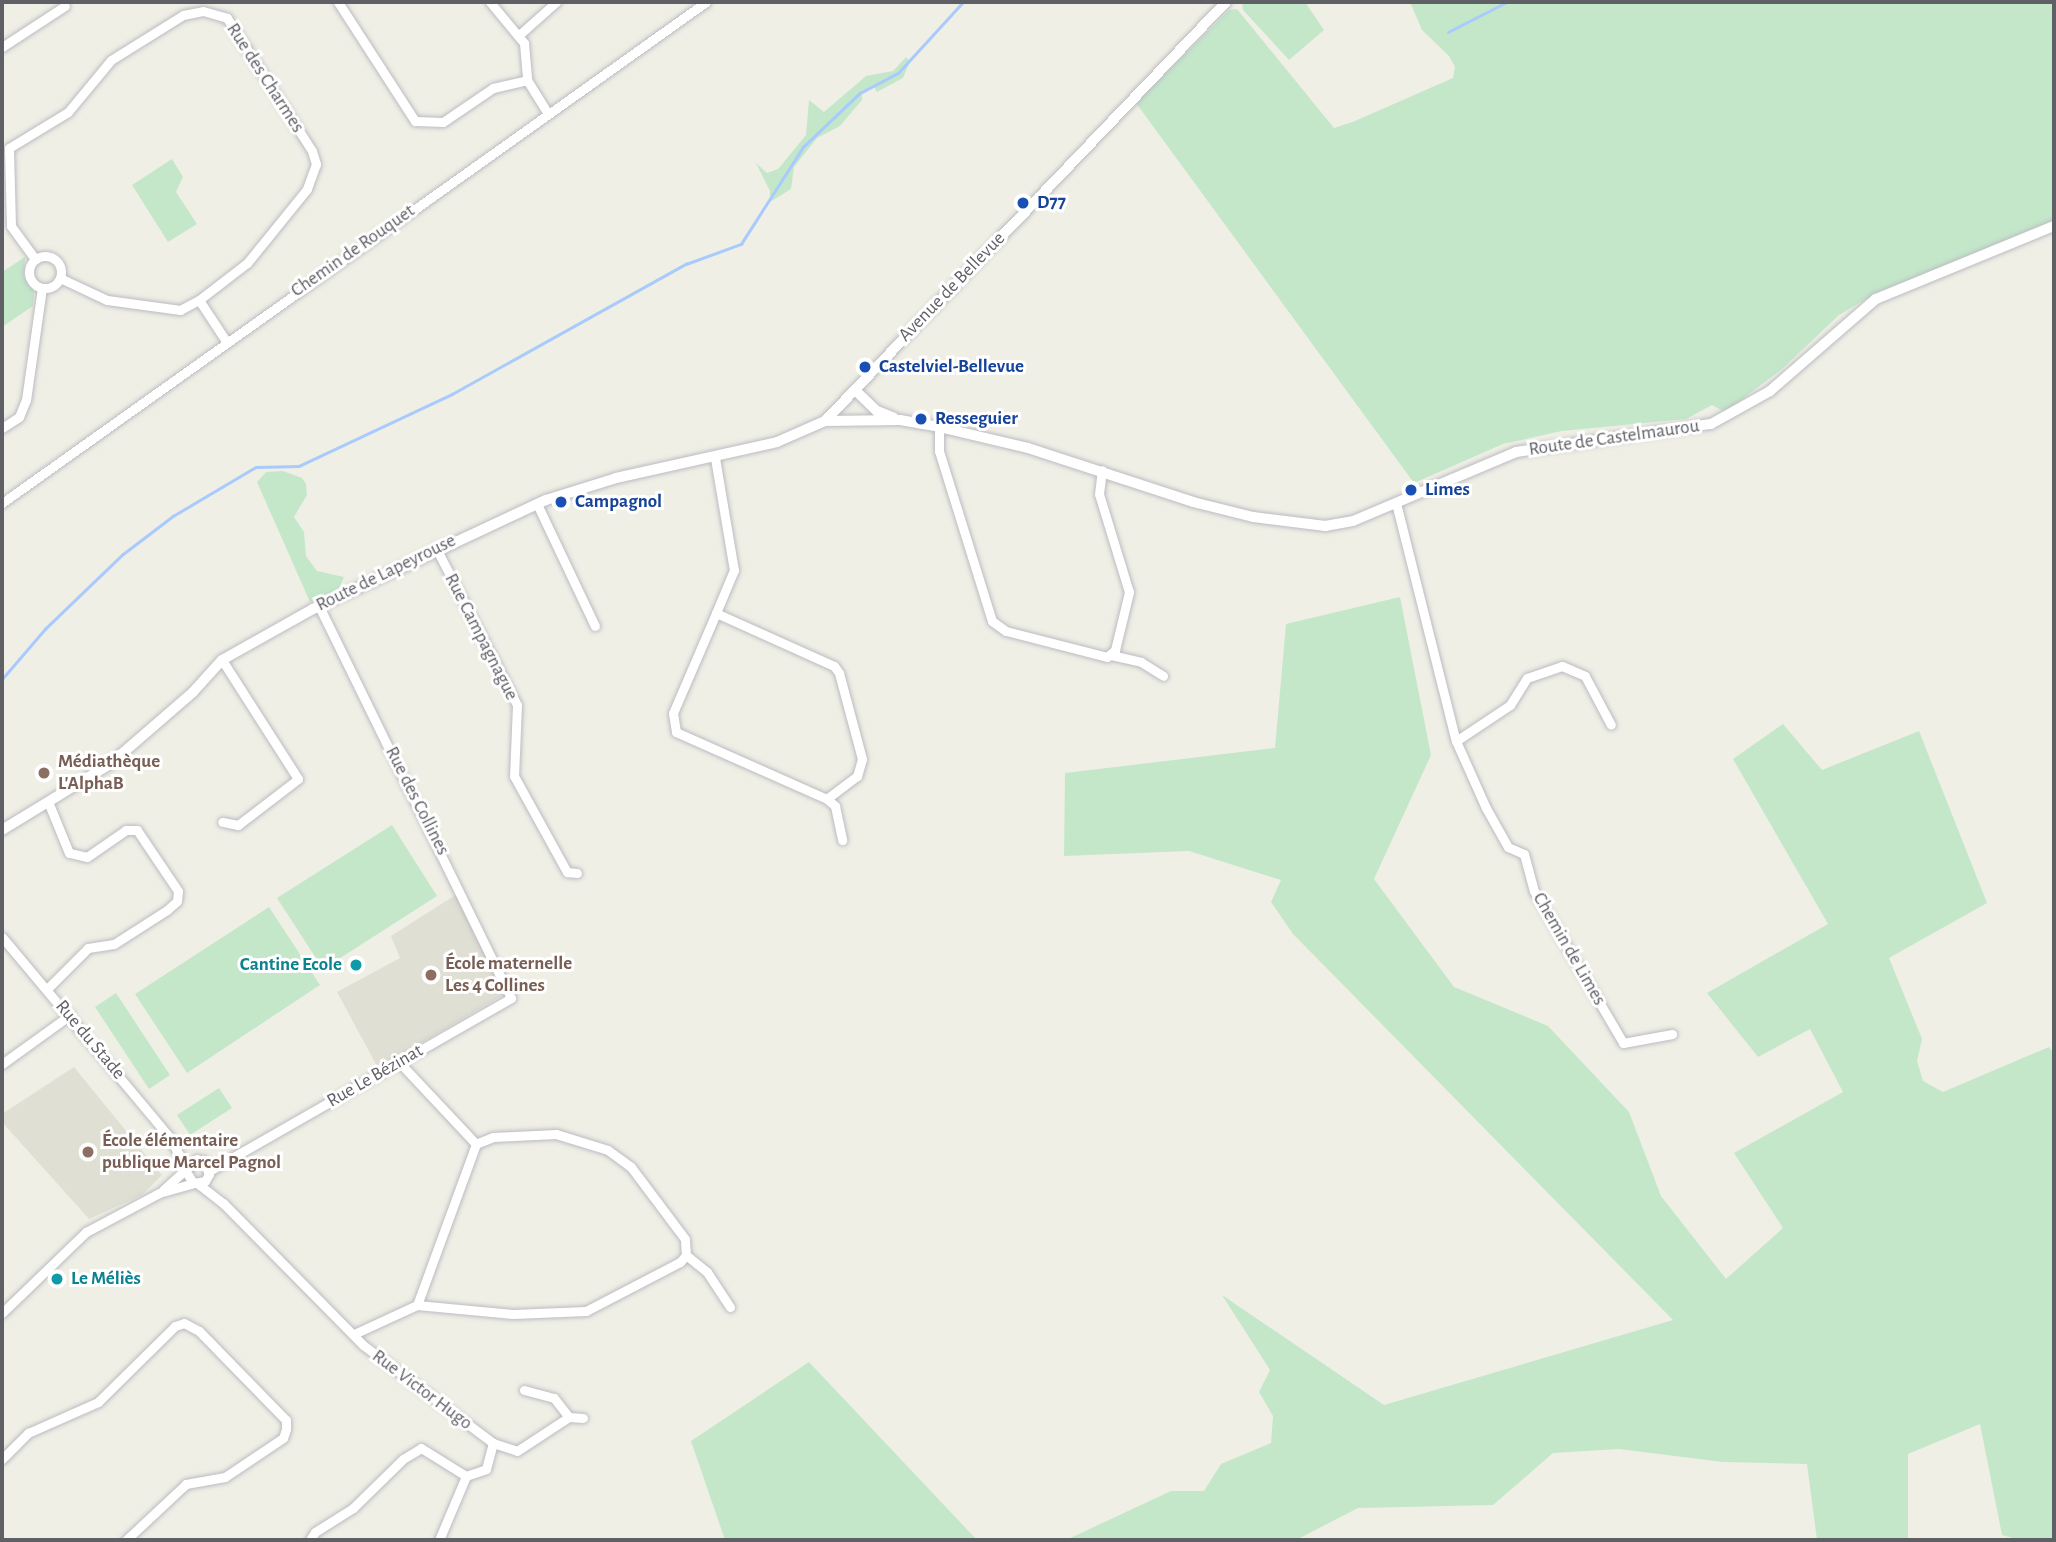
<!DOCTYPE html>
<html>
<head>
<meta charset="utf-8">
<style>
  body { margin:0 }
  #map { position:relative; width:2056px; height:1542px; overflow:hidden; background:#f0efe6; font-family:"Alegreya Sans",sans-serif }
  div>[style] { position:absolute }
  [style*='--x'] { left:calc(var(--x)*1px); top:calc(var(--y)*1px); width:calc(var(--w)*1px); rotate:calc(var(--a)*1deg) }
  .education>* { inset:0; background:#e0dfd4 }
  .green>* { inset:0; background:#c4e7ca }
  .stream>* { height:2.5px; margin:-1.25px; padding:0 1.25px; transform-origin:1.25px; border-radius:1.25px; background:#a9cafd }
  .roads { filter:drop-shadow(0 0 2px #bbbcc2) drop-shadow(0 0 2px #bbbcc2) }
  .minor>* { height:9px; margin:-4.5px; padding:0 4.5px; transform-origin:4.5px; border-radius:4.5px; background:#fff }
  .minor>.ring { margin:-4.5px; padding:0; box-sizing:content-box; background:none; border:9px solid #fff; border-radius:50% }
  .tertiary>* { height:10px; margin:-5px; padding:0 5px; transform-origin:5px; border-radius:5px; background:#fff }
  .dots>* { width:19px; height:19px; translate:-50% -50%; box-sizing:border-box; border:4px solid #fff; border-radius:50% }
  span { translate:-50% -50%; white-space:nowrap; text-align:center; line-height:1.15; -webkit-text-stroke:6px #fff; paint-order:stroke }
  .street-label { font-size:19px; color:#5e6066 }
  .transit-label { font-size:19px; color:#164399; font-weight:700 }
  .left { translate:0 -50%; text-align:left }
  .education-label { font-size:19px; color:#785e54; font-weight:700 }
  .culture-label { font-size:19px; color:#0d838f; font-weight:700 }
  .right { translate:-100% -50%; text-align:right }
  .frame { position:absolute; inset:0; border:4px solid #5e6066; pointer-events:none }
</style>
</head>
<body>
<div id="map">
  <div class="education">
    <i style="clip-path:polygon(457px 894px,503px 995px,378px 1068px,337px 992px,400px 958px,391px 936px)"></i>
    <i style="clip-path:polygon(74px 1067px,162px 1175px,142px 1195px,89px 1219px,2px 1122px,2px 1114px)"></i>
  </div>
  <div class="green">
    <i style="clip-path:polygon(1305px 2px,1324px 30px,1289px 60px,1243px 10px,1242px 3px)"></i>
    <i style="clip-path:polygon(1410px 2px,2054px 2px,2054px 222px,1876px 293px,1839px 315px,1782px 369px,1725px 412px,1712px 405px,1686px 419px,1562px 431px,1503px 444px,1414px 483px,1136px 103px,1229px 10px,1237px 9px,1334px 128px,1355px 121px,1453px 78px,1455px 67px,1449px 56px,1422px 30px)"></i>
    <i style="clip-path:polygon(906px 57px,910px 61px,903px 78px,877px 92px,874px 87px,862px 93px,862px 100px,840px 126px,817px 138px,794px 167px,791px 189px,770px 202px,770px 191px,756px 163px,767px 173px,778px 169px,806px 135px,809px 100px,824px 112px,866px 76px,893px 71px)"></i>
    <i style="clip-path:polygon(172px 159px,183px 177px,176px 192px,197px 224px,168px 242px,132px 185px)"></i>
    <i style="clip-path:polygon(25px 257px,24px 276px,34px 292px,33px 306px,2px 327px,2px 272px)"></i>
    <i style="clip-path:polygon(283px 471px,302px 478px,306px 484px,307px 495px,294px 517px,304px 532px,306px 556px,317px 571px,344px 577px,338px 591px,310px 602px,257px 482px,266px 472px)"></i>
    <i style="clip-path:polygon(1400px 597px,1431px 755px,1374px 879px,1454px 987px,1548px 1026px,1629px 1112px,1661px 1196px,1726px 1279px,1783px 1228px,1734px 1153px,1843px 1092px,1810px 1029px,1758px 1057px,1707px 993px,1828px 924px,1733px 759px,1783px 724px,1822px 770px,1919px 731px,1987px 903px,1889px 958px,1922px 1039px,1917px 1061px,1923px 1081px,1943px 1092px,2049px 1047px,2054px 1054px,2054px 1540px,2020px 1540px,2002px 1535px,1980px 1424px,1908px 1454px,1908px 1540px,1817px 1540px,1807px 1464px,1723px 1462px,1619px 1449px,1553px 1453px,1493px 1505px,1358px 1508px,1296px 1540px,1066px 1540px,1171px 1491px,1204px 1491px,1221px 1464px,1271px 1443px,1273px 1416px,1259px 1392px,1270px 1370px,1222px 1295px,1384px 1405px,1673px 1320px,1293px 934px,1271px 902px,1281px 880px,1189px 851px,1064px 856px,1065px 773px,1275px 748px,1286px 624px)"></i>
    <i style="clip-path:polygon(392px 825px,437px 896px,323px 969px,277px 898px)"></i>
    <i style="clip-path:polygon(269px 907px,320px 985px,187px 1073px,135px 994px)"></i>
    <i style="clip-path:polygon(116px 993px,170px 1075px,149px 1089px,95px 1007px)"></i>
    <i style="clip-path:polygon(219px 1088px,232px 1108px,190px 1135px,177px 1115px)"></i>
    <i style="clip-path:polygon(809px 1362px,977px 1540px,725px 1540px,691px 1441px)"></i>
  </div>
  <div class="stream">
    <i style="--x:1448;--y:32;--w:66;--a:-27"></i>
    <i style="--x:2;--y:679;--w:66;--a:-49.3"></i>
    <i style="--x:45;--y:629;--w:108;--a:-43.9"></i>
    <i style="--x:123;--y:554;--w:63;--a:-37.2"></i>
    <i style="--x:173;--y:516;--w:96;--a:-30.6"></i>
    <i style="--x:256;--y:467;--w:43;--a:-1.3"></i>
    <i style="--x:299;--y:466;--w:169;--a:-25.2"></i>
    <i style="--x:452;--y:394;--w:268;--a:-29.1"></i>
    <i style="--x:686;--y:264;--w:59;--a:-20"></i>
    <i style="--x:741;--y:244;--w:115;--a:-57.4"></i>
    <i style="--x:803;--y:147;--w:79;--a:-43.5"></i>
    <i style="--x:860;--y:93;--w:43;--a:-27.8"></i>
    <i style="--x:898;--y:73;--w:96;--a:-47.5"></i>
  </div>
  <div class="roads">
    <div class="minor">
      <i style="--x:338;--y:2;--w:142;--a:57.1"></i>
      <i style="--x:415;--y:121;--w:28;--a:2"></i>
      <i style="--x:443;--y:122;--w:60;--a:-34.2"></i>
      <i style="--x:493;--y:88;--w:35;--a:-13"></i>
      <i style="--x:490;--y:2;--w:53;--a:50.3"></i>
      <i style="--x:524;--y:43;--w:37;--a:85"></i>
      <i style="--x:527;--y:80;--w:39;--a:58"></i>
      <i style="--x:519;--y:35;--w:50;--a:-41.7"></i>
      <i style="--x:2;--y:47;--w:75;--a:-33.1"></i>
      <i class="ring" style="left:29px;top:256px;width:23px;height:23px"></i>
      <i style="--x:35;--y:259;--w:41;--a:-126"></i>
      <i style="--x:11;--y:226;--w:78;--a:-91.5"></i>
      <i style="--x:9;--y:148;--w:69;--a:-31.4"></i>
      <i style="--x:68;--y:112;--w:67;--a:-50.4"></i>
      <i style="--x:111;--y:60;--w:85;--a:-32"></i>
      <i style="--x:183;--y:15;--w:20;--a:-11"></i>
      <i style="--x:203;--y:11;--w:25;--a:16"></i>
      <i style="--x:227;--y:18;--w:158;--a:57.4"></i>
      <i style="--x:312;--y:151;--w:14;--a:73"></i>
      <i style="--x:316;--y:164;--w:27;--a:110"></i>
      <i style="--x:307;--y:189;--w:95;--a:129"></i>
      <i style="--x:247;--y:263;--w:61;--a:142.4"></i>
      <i style="--x:199;--y:300;--w:49;--a:56.6"></i>
      <i style="--x:60;--y:278;--w:52;--a:25.1"></i>
      <i style="--x:107;--y:300;--w:74;--a:7.8"></i>
      <i style="--x:180;--y:310;--w:21;--a:-28"></i>
      <i style="--x:939;--y:427;--w:24;--a:90"></i>
      <i style="--x:939;--y:451;--w:178;--a:72.7"></i>
      <i style="--x:992;--y:621;--w:17;--a:36"></i>
      <i style="--x:1006;--y:631;--w:104;--a:14.4"></i>
      <i style="--x:1107;--y:657;--w:11;--a:-41"></i>
      <i style="--x:1115;--y:650;--w:60;--a:-76.4"></i>
      <i style="--x:1129;--y:592;--w:102;--a:-107"></i>
      <i style="--x:1099;--y:494;--w:24;--a:-83"></i>
      <i style="--x:2;--y:428;--w:20;--a:-33"></i>
      <i style="--x:19;--y:417;--w:18;--a:-68"></i>
      <i style="--x:26;--y:400;--w:113;--a:-81.9"></i>
      <i style="--x:715;--y:458;--w:114;--a:80.4"></i>
      <i style="--x:734;--y:570;--w:47;--a:112.7"></i>
      <i style="--x:716;--y:613;--w:129;--a:24.2"></i>
      <i style="--x:834;--y:666;--w:9;--a:54"></i>
      <i style="--x:839;--y:673;--w:89;--a:75"></i>
      <i style="--x:862;--y:759;--w:18;--a:106"></i>
      <i style="--x:857;--y:776;--w:38;--a:143"></i>
      <i style="--x:827;--y:799;--w:165;--a:-156.1"></i>
      <i style="--x:676;--y:732;--w:19;--a:-99"></i>
      <i style="--x:673;--y:713;--w:109;--a:-66.7"></i>
      <i style="--x:2;--y:503;--w:864;--a:-35.44"></i>
      <i style="--x:1396;--y:503;--w:245;--a:75.9"></i>
      <i style="--x:1456;--y:741;--w:73;--a:65.9"></i>
      <i style="--x:1486;--y:808;--w:45;--a:60.6"></i>
      <i style="--x:1508;--y:847;--w:17;--a:24"></i>
      <i style="--x:1524;--y:854;--w:38;--a:75"></i>
      <i style="--x:1534;--y:891;--w:176;--a:59.6"></i>
      <i style="--x:1623;--y:1043;--w:50;--a:-10.4"></i>
      <i style="--x:537;--y:504;--w:135;--a:64.6"></i>
      <i style="--x:436;--y:548;--w:177;--a:62.7"></i>
      <i style="--x:517;--y:705;--w:71;--a:92.4"></i>
      <i style="--x:514;--y:776;--w:110;--a:61.1"></i>
      <i style="--x:567;--y:872;--w:10;--a:6"></i>
      <i style="--x:1111;--y:655;--w:31;--a:13"></i>
      <i style="--x:1141;--y:662;--w:26;--a:32"></i>
      <i style="--x:222;--y:660;--w:141;--a:57.4"></i>
      <i style="--x:298;--y:779;--w:76;--a:142.5"></i>
      <i style="--x:238;--y:825;--w:16;--a:-169"></i>
      <i style="--x:1456;--y:741;--w:65;--a:-33.7"></i>
      <i style="--x:1510;--y:705;--w:32;--a:-58"></i>
      <i style="--x:1527;--y:678;--w:37;--a:-19"></i>
      <i style="--x:1562;--y:666;--w:25;--a:23"></i>
      <i style="--x:1585;--y:676;--w:55;--a:62"></i>
      <i style="--x:827;--y:799;--w:11;--a:41"></i>
      <i style="--x:835;--y:806;--w:35;--a:78"></i>
      <i style="--x:2;--y:937;--w:261;--a:50.1"></i>
      <i style="--x:169;--y:1137;--w:34;--a:60"></i>
      <i style="--x:47;--y:989;--w:58;--a:-45"></i>
      <i style="--x:88;--y:948;--w:26;--a:-9"></i>
      <i style="--x:114;--y:944;--w:63;--a:-32.7"></i>
      <i style="--x:167;--y:910;--w:13;--a:-42"></i>
      <i style="--x:177;--y:901;--w:10;--a:-84"></i>
      <i style="--x:178;--y:891;--w:73;--a:-123.9"></i>
      <i style="--x:137;--y:830;--w:11;--a:180"></i>
      <i style="--x:126;--y:830;--w:47;--a:145.3"></i>
      <i style="--x:87;--y:857;--w:18;--a:-167"></i>
      <i style="--x:69;--y:853;--w:53;--a:-112.2"></i>
      <i style="--x:399;--y:1062;--w:112;--a:46.8"></i>
      <i style="--x:2;--y:1064;--w:84;--a:-35.8"></i>
      <i style="--x:197;--y:1159;--w:16;--a:137"></i>
      <i style="--x:185;--y:1170;--w:15;--a:58"></i>
      <i style="--x:193;--y:1183;--w:12;--a:-9"></i>
      <i style="--x:205;--y:1181;--w:8;--a:-60"></i>
      <i style="--x:209;--y:1174;--w:15;--a:-113"></i>
      <i style="--x:209;--y:1171;--w:348;--a:-29.8"></i>
      <i style="--x:511;--y:998;--w:436;--a:-116.1"></i>
      <i style="--x:197;--y:1183;--w:33;--a:38"></i>
      <i style="--x:223;--y:1203;--w:199;--a:45.4"></i>
      <i style="--x:363;--y:1345;--w:163;--a:37"></i>
      <i style="--x:493;--y:1443;--w:25;--a:18"></i>
      <i style="--x:517;--y:1451;--w:62;--a:-33.2"></i>
      <i style="--x:569;--y:1417;--w:14;--a:4"></i>
      <i style="--x:163;--y:1190;--w:30;--a:-42"></i>
      <i style="--x:686;--y:1255;--w:27;--a:39"></i>
      <i style="--x:707;--y:1272;--w:42;--a:56.7"></i>
      <i style="--x:2;--y:1313;--w:117;--a:-44"></i>
      <i style="--x:86;--y:1232;--w:83;--a:-28.1"></i>
      <i style="--x:159;--y:1193;--w:36;--a:-16"></i>
      <i style="--x:354;--y:1334;--w:69;--a:-24.7"></i>
      <i style="--x:417;--y:1305;--w:96;--a:5.4"></i>
      <i style="--x:513;--y:1314;--w:73;--a:-2.4"></i>
      <i style="--x:586;--y:1311;--w:106;--a:-27.5"></i>
      <i style="--x:680;--y:1262;--w:9;--a:-49"></i>
      <i style="--x:686;--y:1255;--w:16;--a:-94"></i>
      <i style="--x:685;--y:1239;--w:90;--a:-126.9"></i>
      <i style="--x:631;--y:1167;--w:29;--a:-144"></i>
      <i style="--x:608;--y:1150;--w:54;--a:-162.9"></i>
      <i style="--x:556;--y:1134;--w:63;--a:177.3"></i>
      <i style="--x:493;--y:1137;--w:18;--a:158"></i>
      <i style="--x:476;--y:1144;--w:171;--a:110.1"></i>
      <i style="--x:524;--y:1390;--w:31;--a:15"></i>
      <i style="--x:554;--y:1398;--w:24;--a:52"></i>
      <i style="--x:2;--y:1459;--w:37;--a:-45"></i>
      <i style="--x:28;--y:1433;--w:77;--a:-23.9"></i>
      <i style="--x:98;--y:1402;--w:108;--a:-44.6"></i>
      <i style="--x:175;--y:1326;--w:9;--a:-18"></i>
      <i style="--x:184;--y:1323;--w:17;--a:28"></i>
      <i style="--x:199;--y:1331;--w:124;--a:45.7"></i>
      <i style="--x:286;--y:1420;--w:9;--a:90"></i>
      <i style="--x:286;--y:1429;--w:9;--a:108"></i>
      <i style="--x:283;--y:1438;--w:70;--a:146.1"></i>
      <i style="--x:225;--y:1477;--w:40;--a:170"></i>
      <i style="--x:186;--y:1484;--w:82;--a:137"></i>
      <i style="--x:310;--y:1540;--w:9;--a:-58"></i>
      <i style="--x:315;--y:1532;--w:45;--a:-32.3"></i>
      <i style="--x:353;--y:1508;--w:70;--a:-44.4"></i>
      <i style="--x:403;--y:1459;--w:21;--a:-31"></i>
      <i style="--x:421;--y:1448;--w:53;--a:31.9"></i>
      <i style="--x:466;--y:1476;--w:21;--a:-19"></i>
      <i style="--x:486;--y:1469;--w:27;--a:-75"></i>
      <i style="--x:439;--y:1540;--w:69;--a:-67.1"></i>
    </div>
    <div class="tertiary">
      <i style="--x:855;--y:390;--w:30;--a:44"></i>
      <i style="--x:877;--y:411;--w:18;--a:22"></i>
      <i style="--x:825;--y:421;--w:75;--a:-0.8"></i>
      <i style="--x:900;--y:420;--w:40;--a:10"></i>
      <i style="--x:939;--y:427;--w:91;--a:13.3"></i>
      <i style="--x:1028;--y:448;--w:174;--a:18.1"></i>
      <i style="--x:1193;--y:502;--w:62;--a:14"></i>
      <i style="--x:1253;--y:517;--w:73;--a:7.1"></i>
      <i style="--x:1325;--y:526;--w:28;--a:-10"></i>
      <i style="--x:1353;--y:521;--w:177;--a:-22.9"></i>
      <i style="--x:1516;--y:452;--w:197;--a:-8.2"></i>
      <i style="--x:1711;--y:424;--w:68;--a:-29.2"></i>
      <i style="--x:1770;--y:391;--w:140;--a:-41"></i>
      <i style="--x:1876;--y:299;--w:192;--a:-22.3"></i>
      <i style="--x:2;--y:830;--w:127;--a:-31.4"></i>
      <i style="--x:110;--y:764;--w:110;--a:-40.9"></i>
      <i style="--x:193;--y:692;--w:43;--a:-47.8"></i>
      <i style="--x:222;--y:660;--w:104;--a:-29.3"></i>
      <i style="--x:313;--y:609;--w:257;--a:-25.1"></i>
      <i style="--x:546;--y:500;--w:73;--a:-17.4"></i>
      <i style="--x:616;--y:478;--w:165;--a:-12.6"></i>
      <i style="--x:777;--y:442;--w:52;--a:-23.6"></i>
      <i style="--x:825;--y:421;--w:580;--a:-46.26"></i>
    </div>
  </div>
  <div class="dots">
    <i style="left:1023px;top:203px;background:#1a4fb4"></i>
    <i style="left:865px;top:367px;background:#1a4fb4"></i>
    <i style="left:921px;top:419px;background:#1a4fb4"></i>
    <i style="left:1411px;top:490px;background:#1a4fb4"></i>
    <i style="left:561px;top:502px;background:#1a4fb4"></i>
    <i style="left:44px;top:773px;background:#8d6e63"></i>
    <i style="left:356px;top:965px;background:#0f9aa8"></i>
    <i style="left:431px;top:975px;background:#8d6e63"></i>
    <i style="left:88px;top:1152px;background:#8d6e63"></i>
    <i style="left:57px;top:1279px;background:#0f9aa8"></i>
  </div>
  <div class="street-label">
    <span style="left:265px;top:78px;rotate:57deg">Rue des Charmes</span>
    <span style="left:353px;top:251px;rotate:-35deg">Chemin de Rouquet</span>
    <span style="left:952px;top:287px;rotate:-46deg">Avenue de Bellevue</span>
    <span style="left:1614px;top:438px;rotate:-8deg">Route de Castelmaurou</span>
    <span style="left:386px;top:573px;rotate:-26deg">Route de Lapeyrouse</span>
    <span style="left:481px;top:637px;rotate:63deg">Rue Campagnague</span>
    <span style="left:417px;top:801px;rotate:63deg">Rue des Collines</span>
    <span style="left:1569px;top:949px;rotate:60deg">Chemin de Limes</span>
    <span style="left:90px;top:1040px;rotate:50deg">Rue du Stade</span>
    <span style="left:375px;top:1076px;rotate:-30deg">Rue Le Bézinat</span>
    <span style="left:422px;top:1390px;rotate:37deg">Rue Victor Hugo</span>
  </div>
  <div class="transit-label">
    <span class="left" style="left:1037px;top:203px">D77</span>
    <span class="left" style="left:879px;top:367px">Castelviel-Bellevue</span>
    <span class="left" style="left:935px;top:419px">Resseguier</span>
    <span class="left" style="left:1425px;top:490px">Limes</span>
    <span class="left" style="left:575px;top:502px">Campagnol</span>
  </div>
  <div class="education-label">
    <span class="left" style="left:58px;top:773px">Médiathèque<br>L'AlphaB</span>
    <span class="left" style="left:445px;top:975px">École maternelle<br>Les 4 Collines</span>
    <span class="left" style="left:102px;top:1152px">École élémentaire<br>publique Marcel Pagnol</span>
  </div>
  <div class="culture-label">
    <span class="right" style="left:342px;top:965px">Cantine Ecole</span>
    <span class="left" style="left:71px;top:1279px">Le Méliès</span>
  </div>
  <div class="frame"></div>
</div>
</body>
</html>
